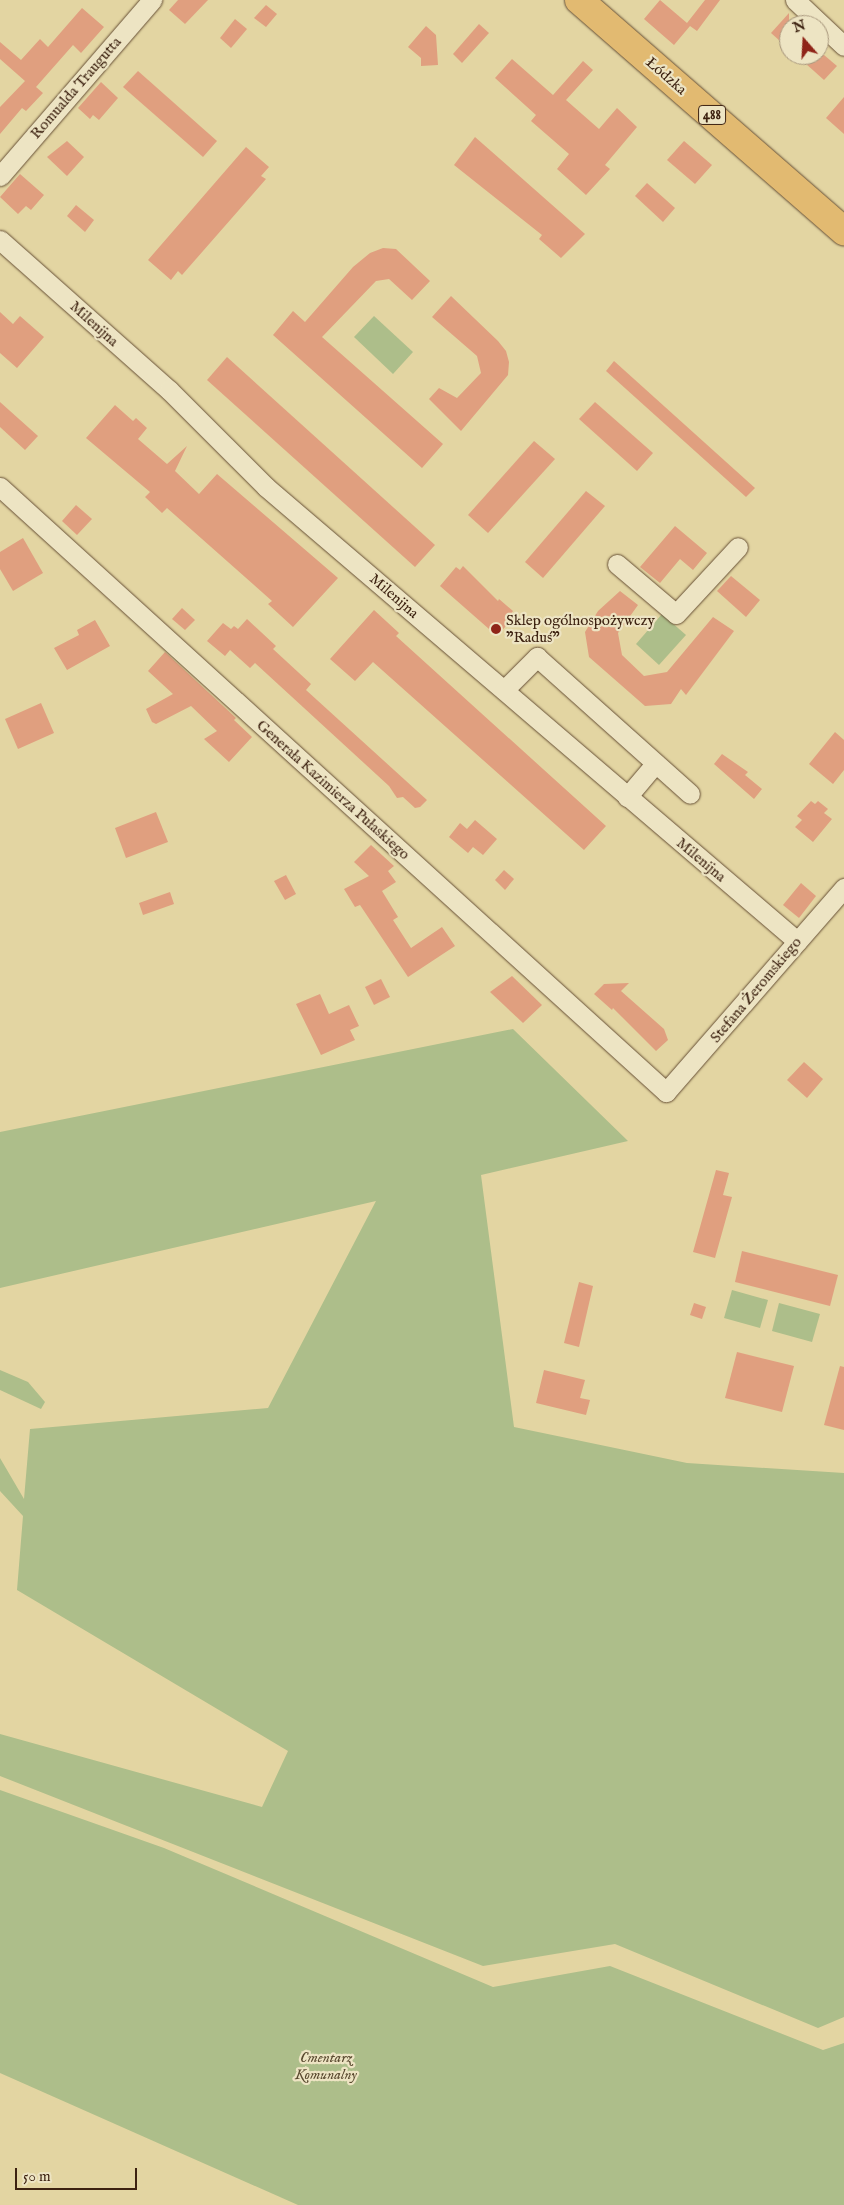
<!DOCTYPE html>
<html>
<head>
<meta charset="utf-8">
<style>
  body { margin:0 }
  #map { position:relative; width:844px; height:2205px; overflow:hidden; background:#e3d5a2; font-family:"IM FELL English",serif }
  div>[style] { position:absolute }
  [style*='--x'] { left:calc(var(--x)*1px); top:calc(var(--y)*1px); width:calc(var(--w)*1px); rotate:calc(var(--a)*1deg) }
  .green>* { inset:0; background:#adbe8a }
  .building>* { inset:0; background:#e09f7f }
  .roads { filter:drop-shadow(0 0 1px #664f35) drop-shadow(0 0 1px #664f35) }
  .street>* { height:19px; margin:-9.5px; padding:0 9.5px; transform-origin:9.5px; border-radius:9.5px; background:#ede4c3 }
  .primary>* { height:28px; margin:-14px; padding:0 14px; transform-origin:14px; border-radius:14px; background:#e2ba71 }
  .dots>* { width:14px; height:14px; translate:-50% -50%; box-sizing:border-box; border:2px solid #ede4c3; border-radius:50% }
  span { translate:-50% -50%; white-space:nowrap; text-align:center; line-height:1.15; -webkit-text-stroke:4.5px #ede4c3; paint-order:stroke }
  .shield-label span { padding:1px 4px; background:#ede4c3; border:1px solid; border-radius:4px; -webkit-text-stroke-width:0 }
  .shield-label { font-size:14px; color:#3d2211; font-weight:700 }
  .street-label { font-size:15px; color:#3d2211 }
  .poi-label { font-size:15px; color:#3d2211 }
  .left { translate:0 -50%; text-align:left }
  .park-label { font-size:15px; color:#59492f; font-style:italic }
  .north { position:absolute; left:779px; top:15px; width:50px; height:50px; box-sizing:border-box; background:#ede4c3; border:1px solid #a7967c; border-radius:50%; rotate:341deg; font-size:14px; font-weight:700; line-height:20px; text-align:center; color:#3d2211 }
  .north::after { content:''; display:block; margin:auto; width:18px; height:22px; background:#8f2418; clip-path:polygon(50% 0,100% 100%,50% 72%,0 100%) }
  .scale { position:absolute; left:15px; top:2168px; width:122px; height:22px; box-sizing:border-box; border:2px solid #3d2211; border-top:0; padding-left:6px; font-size:15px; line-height:18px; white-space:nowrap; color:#3d2211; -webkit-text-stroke:4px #ede4c3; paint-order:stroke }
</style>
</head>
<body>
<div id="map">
  <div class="green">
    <i style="clip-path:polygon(374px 316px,413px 352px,393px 374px,354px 337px)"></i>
    <i style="clip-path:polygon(662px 614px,686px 635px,659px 665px,636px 644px)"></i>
    <i style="clip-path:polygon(513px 1029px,628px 1141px,481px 1175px,514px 1427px,687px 1463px,844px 1473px,844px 2017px,818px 2028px,615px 1944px,483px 1966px,0 1776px,0 1734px,262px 1807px,288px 1751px,17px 1590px,23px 1516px,0 1491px,0 1458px,24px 1499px,30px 1429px,268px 1408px,376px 1201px,0 1288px,0 1132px)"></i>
    <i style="clip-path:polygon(732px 1290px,768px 1300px,760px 1328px,724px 1318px)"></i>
    <i style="clip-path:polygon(779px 1303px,820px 1314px,812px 1342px,772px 1331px)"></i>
    <i style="clip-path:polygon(0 1370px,28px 1382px,45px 1402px,41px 1409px,0 1390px)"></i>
    <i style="clip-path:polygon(0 1790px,164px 1848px,493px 1987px,610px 1966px,823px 2050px,844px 2043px,844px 2205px,298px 2205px,0 2073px)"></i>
  </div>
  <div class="building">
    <i style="clip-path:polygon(178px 0,208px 0,185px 24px,169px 10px)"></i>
    <i style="clip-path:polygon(660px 0,687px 23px,705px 0,720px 0,697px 31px,690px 26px,674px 45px,644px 19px)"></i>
    <i style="clip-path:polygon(266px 5px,277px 14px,266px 27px,254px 18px)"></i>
    <i style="clip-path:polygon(82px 8px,104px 27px,81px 53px,73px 45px,36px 87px,43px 93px,26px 111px,22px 108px,0 134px,0 107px,25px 81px,0 59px,0 42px,21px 60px,40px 39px,48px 47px)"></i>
    <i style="clip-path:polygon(789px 13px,789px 49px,771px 33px)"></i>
    <i style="clip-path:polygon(235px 19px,247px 29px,231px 48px,220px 38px)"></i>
    <i style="clip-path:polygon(479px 24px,489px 33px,462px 63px,453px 54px)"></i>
    <i style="clip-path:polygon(426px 26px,436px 35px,438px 65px,421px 66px,421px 58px,408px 47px)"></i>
    <i style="clip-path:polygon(796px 55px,824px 55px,837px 66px,824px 80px)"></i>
    <i style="clip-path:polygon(512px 59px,553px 95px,583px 61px,593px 70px,566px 100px,599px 129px,617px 108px,637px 127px,605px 165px,610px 169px,586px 195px,557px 169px,569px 154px,531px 121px,536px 115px,495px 78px)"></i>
    <i style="clip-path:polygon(138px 71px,217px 141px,203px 157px,123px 87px)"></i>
    <i style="clip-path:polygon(101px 82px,118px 98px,99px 120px,93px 115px,90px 119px,78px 108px)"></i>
    <i style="clip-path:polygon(844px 97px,844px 134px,826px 118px)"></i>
    <i style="clip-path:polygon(475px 137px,585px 234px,561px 258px,539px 239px,542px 235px,454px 165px)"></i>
    <i style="clip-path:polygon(67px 141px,84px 157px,67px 176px,47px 157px)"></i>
    <i style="clip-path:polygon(684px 141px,712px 165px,695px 184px,667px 160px)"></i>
    <i style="clip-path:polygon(246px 147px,269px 167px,261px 176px,266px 179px,182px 275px,178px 271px,171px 280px,148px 260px)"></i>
    <i style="clip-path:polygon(20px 174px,44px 195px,31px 210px,26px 206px,18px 214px,0 197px)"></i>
    <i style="clip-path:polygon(647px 183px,675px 208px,663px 222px,635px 196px)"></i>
    <i style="clip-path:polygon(76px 205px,94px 220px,85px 232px,67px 216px)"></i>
    <i style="clip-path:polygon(383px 248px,396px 249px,430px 281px,412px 300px,389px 279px,376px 281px,322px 337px,443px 444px,422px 468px,273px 335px,293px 311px,305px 322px,353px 267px,370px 253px)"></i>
    <i style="clip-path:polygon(451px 296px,498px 341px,506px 351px,509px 362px,508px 375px,461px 431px,429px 399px,439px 388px,457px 398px,481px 373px,477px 356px,432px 317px)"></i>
    <i style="clip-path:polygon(0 312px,13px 324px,20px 316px,44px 337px,17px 368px,0 353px)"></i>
    <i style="clip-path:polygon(227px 357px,435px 545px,415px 567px,207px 380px)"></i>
    <i style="clip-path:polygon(614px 361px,755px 488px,746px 497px,606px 371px)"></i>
    <i style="clip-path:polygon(0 402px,38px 436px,25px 450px,0 427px)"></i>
    <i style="clip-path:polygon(595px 402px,653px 453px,637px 471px,579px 419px)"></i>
    <i style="clip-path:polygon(115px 405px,133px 421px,136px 418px,147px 428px,138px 439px,167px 464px,187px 446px,175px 471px,199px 494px,217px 474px,338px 578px,293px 627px,268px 604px,272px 601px,167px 508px,162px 513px,145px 497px,150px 492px,86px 438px)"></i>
    <i style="clip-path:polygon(534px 441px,555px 459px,488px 533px,468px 515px)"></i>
    <i style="clip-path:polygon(586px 491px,605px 506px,543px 578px,525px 562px)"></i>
    <i style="clip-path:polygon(76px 505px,92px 519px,77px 535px,62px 521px)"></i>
    <i style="clip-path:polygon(675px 526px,707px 553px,693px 570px,680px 559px,660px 583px,640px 567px)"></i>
    <i style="clip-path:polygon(23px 538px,43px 573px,13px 591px,0 569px,0 552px)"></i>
    <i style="clip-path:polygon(463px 566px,498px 601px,499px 599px,513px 611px,511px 614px,514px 617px,497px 636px,440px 586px,456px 567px,460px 570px)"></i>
    <i style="clip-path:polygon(731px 576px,760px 600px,746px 617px,717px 591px)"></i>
    <i style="clip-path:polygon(620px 591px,638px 605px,618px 633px,622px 655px,644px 676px,667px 672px,713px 617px,734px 631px,686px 695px,681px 689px,671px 704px,645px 706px,589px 657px,585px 632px,598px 611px)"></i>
    <i style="clip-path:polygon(182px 608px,195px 620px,185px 630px,172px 619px)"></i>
    <i style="clip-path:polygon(374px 610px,399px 633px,396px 636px,606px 826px,584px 850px,373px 662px,355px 681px,330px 659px)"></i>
    <i style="clip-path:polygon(247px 619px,276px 646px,273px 649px,311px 684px,306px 690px,427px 800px,420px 807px,415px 808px,403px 797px,397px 798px,389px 786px,255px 663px,250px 668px,230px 650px,225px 656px,207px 641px,223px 623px,231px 629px,234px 626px,238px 629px)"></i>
    <i style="clip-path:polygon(95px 620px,110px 646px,67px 670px,54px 648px,79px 635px,77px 630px)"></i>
    <i style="clip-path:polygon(165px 652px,236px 718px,234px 720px,252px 737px,229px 762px,204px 739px,217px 731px,191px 706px,156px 724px,152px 722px,146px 709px,173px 694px,148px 671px)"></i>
    <i style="clip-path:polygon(41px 703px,54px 733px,18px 749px,5px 719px)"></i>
    <i style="clip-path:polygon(835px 732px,844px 740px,844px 770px,833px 784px,809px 764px)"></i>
    <i style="clip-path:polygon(722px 754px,748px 772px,745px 775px,762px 789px,754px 799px,714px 764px)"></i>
    <i style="clip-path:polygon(811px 801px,815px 804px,818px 801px,828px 809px,824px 813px,832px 819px,813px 842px,795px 827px,802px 820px,797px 816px)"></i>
    <i style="clip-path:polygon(156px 812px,168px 842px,126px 858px,115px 828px)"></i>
    <i style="clip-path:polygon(475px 820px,497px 839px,483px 855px,473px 847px,468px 853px,449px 837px,460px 823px,467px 829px)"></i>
    <i style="clip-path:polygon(371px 845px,394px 866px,388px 871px,396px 882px,382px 891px,398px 917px,393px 920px,411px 948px,442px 927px,455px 946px,408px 977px,360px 905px,355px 907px,344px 889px,369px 876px,354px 862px)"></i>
    <i style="clip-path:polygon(504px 870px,514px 879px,505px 890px,495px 880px)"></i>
    <i style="clip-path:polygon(286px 875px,296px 894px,285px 900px,274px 881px)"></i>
    <i style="clip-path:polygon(801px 883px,816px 896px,799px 918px,783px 905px)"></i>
    <i style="clip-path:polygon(170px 892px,174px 904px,143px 915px,139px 903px)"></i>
    <i style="clip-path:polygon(512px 976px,542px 1005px,523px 1023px,490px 992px)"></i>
    <i style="clip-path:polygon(381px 979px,390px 997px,374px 1005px,365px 987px)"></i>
    <i style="clip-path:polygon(629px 983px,621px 991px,664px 1029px,668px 1040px,656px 1051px,613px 1008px,612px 1010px,594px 994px,604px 984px)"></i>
    <i style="clip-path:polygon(320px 994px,329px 1014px,349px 1005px,359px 1026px,350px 1030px,355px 1040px,321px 1055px,296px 1004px)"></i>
    <i style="clip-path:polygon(804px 1062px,823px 1079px,807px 1098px,787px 1080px)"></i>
    <i style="clip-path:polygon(716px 1170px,729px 1173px,723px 1195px,732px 1197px,715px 1258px,693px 1252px)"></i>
    <i style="clip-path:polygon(742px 1251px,838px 1275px,830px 1306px,735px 1282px)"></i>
    <i style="clip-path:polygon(579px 1282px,593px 1286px,579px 1347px,564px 1343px)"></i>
    <i style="clip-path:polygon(694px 1303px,706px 1307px,702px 1319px,690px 1315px)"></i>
    <i style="clip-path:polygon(737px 1352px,794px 1366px,782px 1412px,725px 1398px)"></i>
    <i style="clip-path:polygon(840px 1366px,844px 1367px,844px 1430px,824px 1425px)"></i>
    <i style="clip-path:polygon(544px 1370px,585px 1380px,580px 1398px,590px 1400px,586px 1415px,536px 1403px)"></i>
  </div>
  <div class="roads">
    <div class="street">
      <i style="--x:795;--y:0;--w:67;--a:43.2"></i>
      <i style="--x:0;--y:176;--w:233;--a:-49.2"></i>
      <i style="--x:0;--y:240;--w:226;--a:41.6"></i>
      <i style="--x:169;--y:390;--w:137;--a:45"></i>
      <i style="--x:266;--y:487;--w:699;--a:40.53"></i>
      <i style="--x:0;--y:487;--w:900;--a:42.25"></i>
      <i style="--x:666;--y:1092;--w:271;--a:-48.9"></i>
      <i style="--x:617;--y:564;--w:77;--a:40.3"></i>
      <i style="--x:676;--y:614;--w:91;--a:-47.2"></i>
      <i style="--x:504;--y:690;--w:47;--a:-45"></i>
      <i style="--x:537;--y:657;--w:205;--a:41.8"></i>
      <i style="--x:627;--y:797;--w:43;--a:-49.7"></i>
    </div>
    <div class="primary">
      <i style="--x:579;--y:0;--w:352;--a:41.1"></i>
    </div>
  </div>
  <div class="dots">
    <i style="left:496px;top:629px;background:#8f2418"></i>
  </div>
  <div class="shield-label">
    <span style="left:712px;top:115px">488</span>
  </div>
  <div class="street-label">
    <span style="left:666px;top:76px;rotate:41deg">Łódzka</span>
    <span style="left:76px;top:88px;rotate:-49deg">Romualda Traugutta</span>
    <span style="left:94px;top:324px;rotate:42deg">Milenijna</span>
    <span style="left:394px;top:596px;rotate:41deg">Milenijna</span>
    <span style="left:333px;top:790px;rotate:42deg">Generała Kazimierza Pułaskiego</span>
    <span style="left:701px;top:860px;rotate:40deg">Milenijna</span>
    <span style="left:756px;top:990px;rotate:-50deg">Stefana Żeromskiego</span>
  </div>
  <div class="poi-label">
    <span class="left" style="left:506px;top:629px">Sklep ogólnospożywczy<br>"Raduś"</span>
  </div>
  <div class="park-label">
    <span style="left:326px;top:2066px">Cmentarz<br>Komunalny</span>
  </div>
  <div class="north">N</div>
  <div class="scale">50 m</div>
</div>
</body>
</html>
